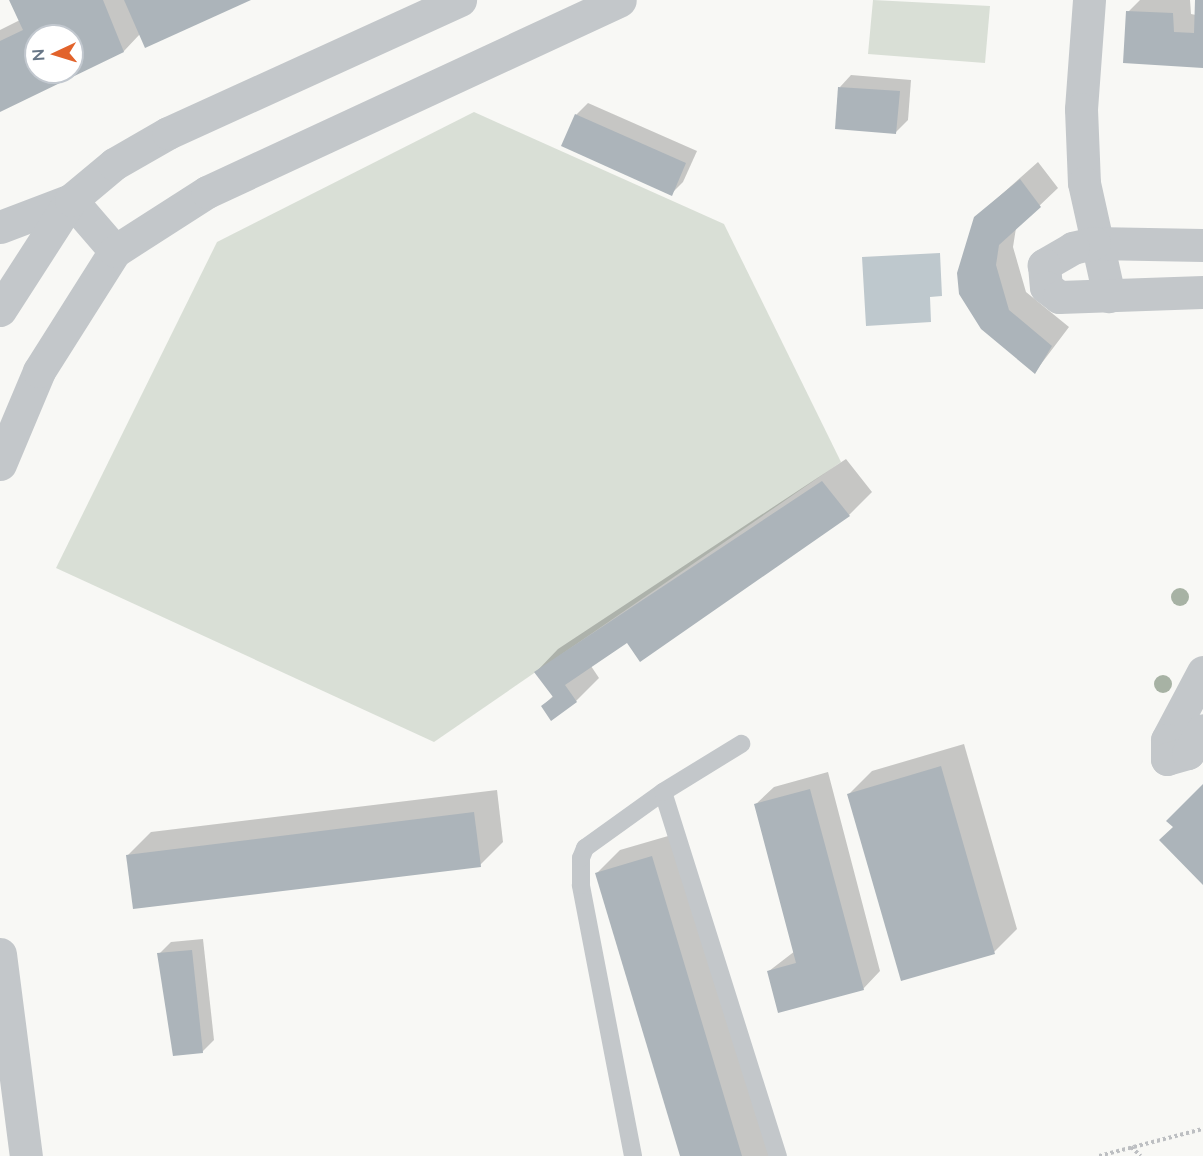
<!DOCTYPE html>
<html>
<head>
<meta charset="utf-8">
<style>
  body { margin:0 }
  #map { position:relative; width:1203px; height:1156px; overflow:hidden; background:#f8f8f5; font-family:Lato,sans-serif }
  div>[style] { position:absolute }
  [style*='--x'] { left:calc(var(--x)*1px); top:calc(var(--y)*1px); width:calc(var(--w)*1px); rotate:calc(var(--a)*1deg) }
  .green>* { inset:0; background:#d9dfd6 }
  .water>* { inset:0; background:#bec8cd }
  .shadow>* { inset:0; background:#0003 }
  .building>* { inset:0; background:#acb4ba }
  .path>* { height:4px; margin-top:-2px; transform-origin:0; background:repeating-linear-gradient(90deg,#bdbfc2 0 3px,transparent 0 6px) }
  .lane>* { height:18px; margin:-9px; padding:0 9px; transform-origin:9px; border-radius:9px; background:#c3c7ca }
  .street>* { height:33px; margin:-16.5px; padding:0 16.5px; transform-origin:16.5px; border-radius:16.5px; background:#c3c7ca }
  .trees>* { width:18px; height:18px; margin:-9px; border-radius:50%; background:#a7b2a4 }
  span { translate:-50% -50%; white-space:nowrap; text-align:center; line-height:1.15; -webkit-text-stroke:6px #fff; paint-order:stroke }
  .north { position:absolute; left:24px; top:24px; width:60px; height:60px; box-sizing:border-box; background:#fff; border:2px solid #c2c8cf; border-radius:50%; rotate:266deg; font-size:16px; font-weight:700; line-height:24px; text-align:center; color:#677686 }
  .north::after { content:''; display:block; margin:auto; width:21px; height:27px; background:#e2632b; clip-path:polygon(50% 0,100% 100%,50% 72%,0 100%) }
</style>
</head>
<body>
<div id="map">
  <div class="green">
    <i style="clip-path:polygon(873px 0,990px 6px,985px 63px,868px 54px)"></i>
    <i style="clip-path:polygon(474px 112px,724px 224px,841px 462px,434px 742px,56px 568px,217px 242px)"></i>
  </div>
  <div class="water">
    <i style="clip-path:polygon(940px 253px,942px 296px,930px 297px,931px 322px,866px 326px,862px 257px)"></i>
  </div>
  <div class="shadow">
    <i style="clip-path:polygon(evenodd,11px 0,248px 0,140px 34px,124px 51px,0 110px,0 30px,20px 20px,11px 0,36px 36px,72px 36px,72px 72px,36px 72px,36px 36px)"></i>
    <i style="clip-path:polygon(1140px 0,1190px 0,1191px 14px,1196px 15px,1197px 0,1203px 0,1203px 66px,1128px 12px)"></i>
    <i style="clip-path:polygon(851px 75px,911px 80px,908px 120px,896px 132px,840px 87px)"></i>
    <i style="clip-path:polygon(588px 103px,697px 151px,683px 182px,671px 194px,576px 115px)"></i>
    <i style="clip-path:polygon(1038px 162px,1058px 188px,1016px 228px,1013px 247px,1026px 292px,1069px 327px,1035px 372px,982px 328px,975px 218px)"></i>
    <i style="clip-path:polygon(846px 459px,872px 492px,849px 515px,627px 641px,591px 666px,599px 678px,576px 701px,543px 706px,554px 695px,536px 672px,558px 649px)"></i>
    <i style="clip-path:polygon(964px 744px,1017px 929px,994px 952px,849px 794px,872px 771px)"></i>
    <i style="clip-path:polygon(828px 772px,880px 971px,863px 989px,769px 971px,795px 951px,756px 804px,774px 787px)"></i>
    <i style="clip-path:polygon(497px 790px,503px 842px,480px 865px,128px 855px,151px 832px)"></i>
    <i style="clip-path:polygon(675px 834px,772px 1156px,681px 1156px,597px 873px,620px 850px)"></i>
    <i style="clip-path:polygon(203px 939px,214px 1040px,202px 1052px,159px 954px,171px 942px)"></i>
  </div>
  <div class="building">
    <i style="clip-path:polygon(evenodd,9px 0,103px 0,124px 52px,0 112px,0 41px,23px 30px,9px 0,36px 36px,72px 36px,72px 72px,36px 72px,36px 36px)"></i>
    <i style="clip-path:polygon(124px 0,251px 0,145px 48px)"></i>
    <i style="clip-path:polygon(1195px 0,1203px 0,1203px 68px,1123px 63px,1126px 11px,1173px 13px,1174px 32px,1194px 33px)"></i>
    <i style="clip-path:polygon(838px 87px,900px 91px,896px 134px,835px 129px)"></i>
    <i style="clip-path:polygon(575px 114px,686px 163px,672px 196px,561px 146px)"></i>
    <i style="clip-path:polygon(1020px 179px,1041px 207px,999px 245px,996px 265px,1009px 310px,1052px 346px,1035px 374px,981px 329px,959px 294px,957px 273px,974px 217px)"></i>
    <i style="clip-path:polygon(822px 481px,850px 516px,640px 662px,627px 643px,565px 685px,577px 702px,551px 721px,541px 706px,553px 697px,534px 672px)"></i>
    <i style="clip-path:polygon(941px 766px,995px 954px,901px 981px,847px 794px)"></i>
    <i style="clip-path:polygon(1203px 784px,1203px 885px,1159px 840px,1173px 827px,1166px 821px)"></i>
    <i style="clip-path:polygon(810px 789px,864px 990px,778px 1013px,767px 971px,796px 963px,754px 804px)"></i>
    <i style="clip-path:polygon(474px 812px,481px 867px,133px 909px,126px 855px)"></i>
    <i style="clip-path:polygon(652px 856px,742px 1156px,680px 1156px,595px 873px)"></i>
    <i style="clip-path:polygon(192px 950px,203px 1053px,173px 1056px,157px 953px)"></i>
  </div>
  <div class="path">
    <i style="--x:1131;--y:1147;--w:13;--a:42"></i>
    <i style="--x:1099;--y:1156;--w:107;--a:-14.6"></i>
  </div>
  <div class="lane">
    <i style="--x:663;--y:792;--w:382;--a:72.5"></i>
    <i style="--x:633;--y:1156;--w:276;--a:-100.9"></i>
    <i style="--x:581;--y:885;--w:27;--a:-90"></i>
    <i style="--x:581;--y:858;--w:11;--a:-68"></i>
    <i style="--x:585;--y:848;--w:96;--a:-35.7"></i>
    <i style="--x:663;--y:792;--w:92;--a:-31.6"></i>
  </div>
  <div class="street">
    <i style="--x:1089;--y:0;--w:109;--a:94.2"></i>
    <i style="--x:1081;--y:109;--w:74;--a:87.7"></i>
    <i style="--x:1084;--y:183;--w:116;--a:77.5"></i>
    <i style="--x:0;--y:227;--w:76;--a:-20.8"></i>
    <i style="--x:71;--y:200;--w:67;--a:49.2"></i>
    <i style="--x:1203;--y:245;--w:109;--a:-178.9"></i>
    <i style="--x:1094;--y:243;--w:22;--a:167"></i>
    <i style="--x:1073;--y:248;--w:34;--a:150"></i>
    <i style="--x:1044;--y:265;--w:22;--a:85"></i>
    <i style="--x:1046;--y:287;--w:16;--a:38"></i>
    <i style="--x:1059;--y:297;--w:144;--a:-2"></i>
    <i style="--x:0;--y:310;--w:131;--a:-57.2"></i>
    <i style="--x:71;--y:200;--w:56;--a:-39.9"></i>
    <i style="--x:114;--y:164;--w:62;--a:-29.9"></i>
    <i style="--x:168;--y:133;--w:321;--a:-24.5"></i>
    <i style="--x:0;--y:464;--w:101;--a:-67.2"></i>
    <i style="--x:39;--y:371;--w:142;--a:-57.7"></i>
    <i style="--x:115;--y:251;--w:109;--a:-32.7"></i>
    <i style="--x:207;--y:192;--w:455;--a:-24.9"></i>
    <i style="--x:1203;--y:672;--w:77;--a:117.9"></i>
    <i style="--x:1167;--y:740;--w:19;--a:90"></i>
    <i style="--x:1167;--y:759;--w:22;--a:-16"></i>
    <i style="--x:1188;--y:753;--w:27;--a:-57"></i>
    <i style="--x:0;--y:954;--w:204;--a:82.7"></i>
  </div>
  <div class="trees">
    <i style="left:1180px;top:597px"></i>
    <i style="left:1163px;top:684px"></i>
  </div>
  <div class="north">N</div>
</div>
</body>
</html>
